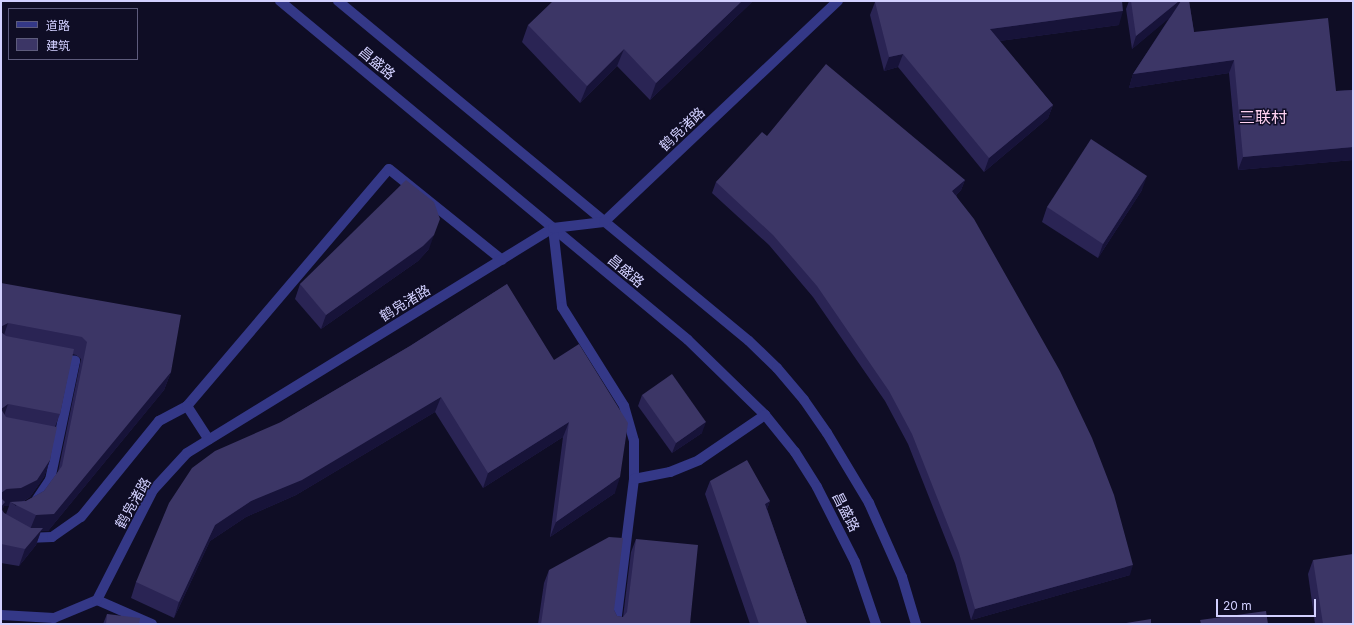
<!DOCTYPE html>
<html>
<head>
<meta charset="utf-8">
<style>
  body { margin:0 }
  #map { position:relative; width:1354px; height:625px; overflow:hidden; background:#0f0d25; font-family:Inter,"Noto Sans SC",sans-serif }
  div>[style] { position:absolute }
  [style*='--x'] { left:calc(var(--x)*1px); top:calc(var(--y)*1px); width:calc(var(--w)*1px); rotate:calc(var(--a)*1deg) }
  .minor>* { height:10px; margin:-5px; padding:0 5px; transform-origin:5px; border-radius:5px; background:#343887 }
  .wall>* { inset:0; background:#2a2454 }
  .shaded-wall>* { inset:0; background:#171339 }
  .building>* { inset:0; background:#3c3666 }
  span { translate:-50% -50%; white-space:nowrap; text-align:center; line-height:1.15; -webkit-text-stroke:3px #0f0d25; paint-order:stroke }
  .street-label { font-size:14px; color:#d2d0ff }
  .quarter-label { font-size:16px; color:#ffd2f2 }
  .frame { position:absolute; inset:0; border:2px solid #d2d0ff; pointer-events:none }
  .legend { position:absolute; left:8px; top:8px; width:130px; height:52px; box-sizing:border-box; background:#0f0d25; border:1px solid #5d5b7c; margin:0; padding:5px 7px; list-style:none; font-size:12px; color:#d2d0ff }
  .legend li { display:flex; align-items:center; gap:8px; height:20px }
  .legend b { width:20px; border:1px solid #5d5b7c }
  .scale { position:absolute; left:1216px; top:599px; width:100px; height:18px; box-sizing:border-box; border:2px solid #d2d0ff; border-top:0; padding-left:5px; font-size:12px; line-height:14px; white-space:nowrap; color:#d2d0ff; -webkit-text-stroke:3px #0f0d25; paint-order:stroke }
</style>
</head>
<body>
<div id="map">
  <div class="minor">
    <i style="--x:280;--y:1;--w:530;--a:39.72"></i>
    <i style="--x:688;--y:340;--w:107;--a:44.2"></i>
    <i style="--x:765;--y:415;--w:48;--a:51"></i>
    <i style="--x:795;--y:452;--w:41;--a:57.8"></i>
    <i style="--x:817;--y:487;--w:84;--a:63.1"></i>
    <i style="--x:855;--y:562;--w:65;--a:71.3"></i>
    <i style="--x:338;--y:1;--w:533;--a:39.6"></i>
    <i style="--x:749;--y:341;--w:39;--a:44"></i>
    <i style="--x:777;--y:368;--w:42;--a:49.8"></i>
    <i style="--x:804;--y:400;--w:40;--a:55.1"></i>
    <i style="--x:827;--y:433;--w:82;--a:59"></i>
    <i style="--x:869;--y:503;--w:81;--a:66"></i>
    <i style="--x:902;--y:577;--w:49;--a:73.4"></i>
    <i style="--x:553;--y:228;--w:80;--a:83.5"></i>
    <i style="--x:562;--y:307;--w:117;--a:57.9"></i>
    <i style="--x:624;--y:406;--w:36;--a:74"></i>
    <i style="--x:634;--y:441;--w:38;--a:90"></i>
    <i style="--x:634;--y:479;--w:146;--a:97.1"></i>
    <i style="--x:187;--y:406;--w:311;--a:-49.6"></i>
    <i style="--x:389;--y:169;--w:145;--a:38.8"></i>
    <i style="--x:634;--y:479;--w:37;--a:-11"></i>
    <i style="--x:670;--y:472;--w:31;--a:-22"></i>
    <i style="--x:699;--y:460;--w:80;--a:-34.3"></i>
    <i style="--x:35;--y:502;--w:27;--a:-56"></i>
    <i style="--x:50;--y:480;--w:122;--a:-78.1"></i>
    <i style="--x:75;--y:361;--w:17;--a:-167"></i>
    <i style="--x:26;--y:538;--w:26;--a:-2"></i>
    <i style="--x:52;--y:537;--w:35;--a:-35"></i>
    <i style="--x:81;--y:517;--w:124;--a:-50.9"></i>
    <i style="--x:159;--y:421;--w:32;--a:-28"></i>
    <i style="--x:187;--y:406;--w:40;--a:57.1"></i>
    <i style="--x:97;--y:600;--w:60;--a:23.6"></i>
    <i style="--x:1;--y:615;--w:53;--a:3.2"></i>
    <i style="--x:54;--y:618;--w:47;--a:-22.7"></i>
    <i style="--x:97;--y:600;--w:123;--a:-63"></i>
    <i style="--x:153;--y:490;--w:50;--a:-47.4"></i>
    <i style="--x:187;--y:453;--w:430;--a:-31.6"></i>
    <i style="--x:553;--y:228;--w:51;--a:-6.7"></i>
    <i style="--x:604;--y:222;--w:322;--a:-43.4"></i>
  </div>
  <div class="wall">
    <i style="clip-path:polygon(753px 1px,650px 100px,617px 66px,580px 103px,522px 42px,528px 25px)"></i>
    <i style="clip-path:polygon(1129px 1px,1190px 1px,1189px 1px,1194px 32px,1336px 91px,1353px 90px,1353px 160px,1238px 170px,1229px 73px,1129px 88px,1133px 74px,1170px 17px,1132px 49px,1126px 9px)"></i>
    <i style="clip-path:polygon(875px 2px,1119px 25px,999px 41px,1053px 105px,1048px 118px,984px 172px,898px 67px,884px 71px,870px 15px)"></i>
    <i style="clip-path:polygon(767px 136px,965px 180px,961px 190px,956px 195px,1130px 575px,971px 620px,955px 563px,908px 444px,885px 401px,813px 297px,769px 245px,712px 193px,716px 182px)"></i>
    <i style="clip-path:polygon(1142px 190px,1098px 258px,1042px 222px,1047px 207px)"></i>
    <i style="clip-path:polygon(429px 249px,418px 261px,321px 329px,295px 299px,300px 284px)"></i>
    <i style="clip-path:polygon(evenodd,1px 283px,171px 372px,164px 390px,48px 531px,41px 531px,36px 545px,19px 566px,1px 563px,1px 283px,72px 354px,76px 355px,81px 359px,58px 472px,44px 491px,26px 501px,24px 501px,30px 497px,44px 477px,50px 460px,55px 427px,60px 414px,72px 354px,1px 283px,4px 506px,9px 506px,6px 514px,4px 513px,2px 510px,4px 506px)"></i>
    <i style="clip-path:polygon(507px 284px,615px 493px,550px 537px,563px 437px,483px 488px,435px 412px,296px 495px,246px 517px,210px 541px,174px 618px,131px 598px,136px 582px,281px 422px,410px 346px)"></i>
    <i style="clip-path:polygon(642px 395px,702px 433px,672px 453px,638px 406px)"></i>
    <i style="clip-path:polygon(710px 481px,770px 501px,767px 509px,807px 624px,750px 624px,705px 494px)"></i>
    <i style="clip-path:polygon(636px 539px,690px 624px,538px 624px,544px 583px,549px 570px,614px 610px,617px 616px,623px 617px,631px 552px)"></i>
    <i style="clip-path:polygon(1313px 560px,1353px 624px,1315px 624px,1308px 574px)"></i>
    <i style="clip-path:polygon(107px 614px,139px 624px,103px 624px)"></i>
  </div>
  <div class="shaded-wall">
    <i style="clip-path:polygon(742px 1px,753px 1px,650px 100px,656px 83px)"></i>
    <i style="clip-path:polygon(1179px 1px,1182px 1px,1178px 11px,1132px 49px,1136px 36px)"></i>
    <i style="clip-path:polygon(1123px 11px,1119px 25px,985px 43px,990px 29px)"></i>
    <i style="clip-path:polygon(624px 49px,617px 66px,580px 103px,587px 86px)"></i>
    <i style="clip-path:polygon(903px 54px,898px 67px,884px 71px,889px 57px)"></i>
    <i style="clip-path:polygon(1234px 60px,1229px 73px,1129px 88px,1133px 74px)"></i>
    <i style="clip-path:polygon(1053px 105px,1048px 118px,984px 172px,989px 158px)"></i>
    <i style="clip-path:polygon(1353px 147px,1353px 160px,1238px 170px,1243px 157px)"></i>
    <i style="clip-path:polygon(1147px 176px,1142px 190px,1098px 258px,1103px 244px)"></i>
    <i style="clip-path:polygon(965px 180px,961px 190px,949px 201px,952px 191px)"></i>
    <i style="clip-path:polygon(434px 235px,429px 249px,418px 261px,321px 329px,326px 315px)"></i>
    <i style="clip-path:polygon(8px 323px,2px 341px,1px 329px,2px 326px)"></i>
    <i style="clip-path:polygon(171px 372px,164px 390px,48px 531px,41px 531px,36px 545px,19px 566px,25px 549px,29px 532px,36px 515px)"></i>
    <i style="clip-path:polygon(441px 397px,435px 412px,296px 495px,246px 517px,210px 541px,174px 618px,179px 602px,215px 525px,251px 501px)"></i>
    <i style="clip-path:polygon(8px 404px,2px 422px,1px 409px)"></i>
    <i style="clip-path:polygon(569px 422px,563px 437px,483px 488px,488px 473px)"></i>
    <i style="clip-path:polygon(706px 422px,702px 433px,672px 453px,676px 443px)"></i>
    <i style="clip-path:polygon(50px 460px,44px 477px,30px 497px,15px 506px,15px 505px,10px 502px,9px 506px,4px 506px,1px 513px,1px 493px)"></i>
    <i style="clip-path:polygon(620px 477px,615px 493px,550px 537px,556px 522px)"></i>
    <i style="clip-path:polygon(770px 501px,765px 514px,765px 504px)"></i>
    <i style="clip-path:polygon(1133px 565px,1130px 575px,971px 620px,975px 609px)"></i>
  </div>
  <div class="building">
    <i style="clip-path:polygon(553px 1px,742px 1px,656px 83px,624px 49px,587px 86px,528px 25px)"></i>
    <i style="clip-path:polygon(878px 1px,1122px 1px,1123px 11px,990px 29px,1053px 105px,989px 158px,903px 54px,889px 57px,875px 2px)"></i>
    <i style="clip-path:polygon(1131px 1px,1179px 1px,1136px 36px)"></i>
    <i style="clip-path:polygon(1181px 1px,1189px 1px,1194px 32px,1328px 18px,1336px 91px,1353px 90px,1353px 147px,1243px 157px,1234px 60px,1133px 74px)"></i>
    <i style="clip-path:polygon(826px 64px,965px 180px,952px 191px,974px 219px,1060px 371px,1092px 438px,1114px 495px,1133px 565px,975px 609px,959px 553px,912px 434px,889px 391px,817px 286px,773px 235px,716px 182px,762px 132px,767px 136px)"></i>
    <i style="clip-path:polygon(1091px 139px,1147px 176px,1103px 244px,1047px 207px)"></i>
    <i style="clip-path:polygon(406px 180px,434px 202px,440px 219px,434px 235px,423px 246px,326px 315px,300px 284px)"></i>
    <i style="clip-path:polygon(1px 283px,181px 315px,171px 372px,54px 514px,36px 515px,10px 502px,26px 501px,44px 491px,62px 466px,87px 342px,82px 337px,8px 323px,2px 326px,1px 332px,6px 336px,74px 349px,60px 414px,8px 404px,1px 409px)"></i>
    <i style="clip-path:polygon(507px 284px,554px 360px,579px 344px,628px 423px,620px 477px,556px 522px,569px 422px,488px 473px,441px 397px,302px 480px,251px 501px,215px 525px,179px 602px,136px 582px,169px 503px,192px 468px,215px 451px,281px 422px,410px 346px)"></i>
    <i style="clip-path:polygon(672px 374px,706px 422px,676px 443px,642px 395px)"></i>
    <i style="clip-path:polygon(1px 409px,6px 417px,57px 427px,50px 460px,37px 480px,21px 488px,6px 489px,1px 493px,2px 499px,5px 502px,1px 507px)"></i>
    <i style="clip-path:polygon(747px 460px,770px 501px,765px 504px,807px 624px,759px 624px,710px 481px)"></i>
    <i style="clip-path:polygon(1px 508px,4px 513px,31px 528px,43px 528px,25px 549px,1px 544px)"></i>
    <i style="clip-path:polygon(609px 537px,623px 538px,614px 610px,617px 616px,623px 617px,627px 612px,636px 539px,698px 545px,690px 624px,541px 624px,549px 570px)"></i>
    <i style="clip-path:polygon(1353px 554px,1353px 624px,1323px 624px,1313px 560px)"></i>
    <i style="clip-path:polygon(1266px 611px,1268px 624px,1201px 624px,1200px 620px)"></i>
    <i style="clip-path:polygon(107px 614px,140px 618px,139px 624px,106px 624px)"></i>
    <i style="clip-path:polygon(1151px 619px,1151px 624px,1120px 624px)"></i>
  </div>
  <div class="street-label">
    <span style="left:377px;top:63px;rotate:40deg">昌盛路</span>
    <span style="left:682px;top:129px;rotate:-43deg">鹤凫渚路</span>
    <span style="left:626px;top:271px;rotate:40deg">昌盛路</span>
    <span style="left:405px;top:303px;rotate:-31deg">鹤凫渚路</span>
    <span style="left:133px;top:503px;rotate:-60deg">鹤凫渚路</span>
    <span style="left:846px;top:512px;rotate:63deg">昌盛路</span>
  </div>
  <div class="quarter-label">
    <span style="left:1263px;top:117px">三联村</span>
  </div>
  <div class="frame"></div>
  <ul class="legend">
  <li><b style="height:5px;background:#343887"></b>道路</li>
  <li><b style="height:11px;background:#3c3666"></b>建筑</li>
  </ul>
  <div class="scale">20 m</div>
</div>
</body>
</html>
